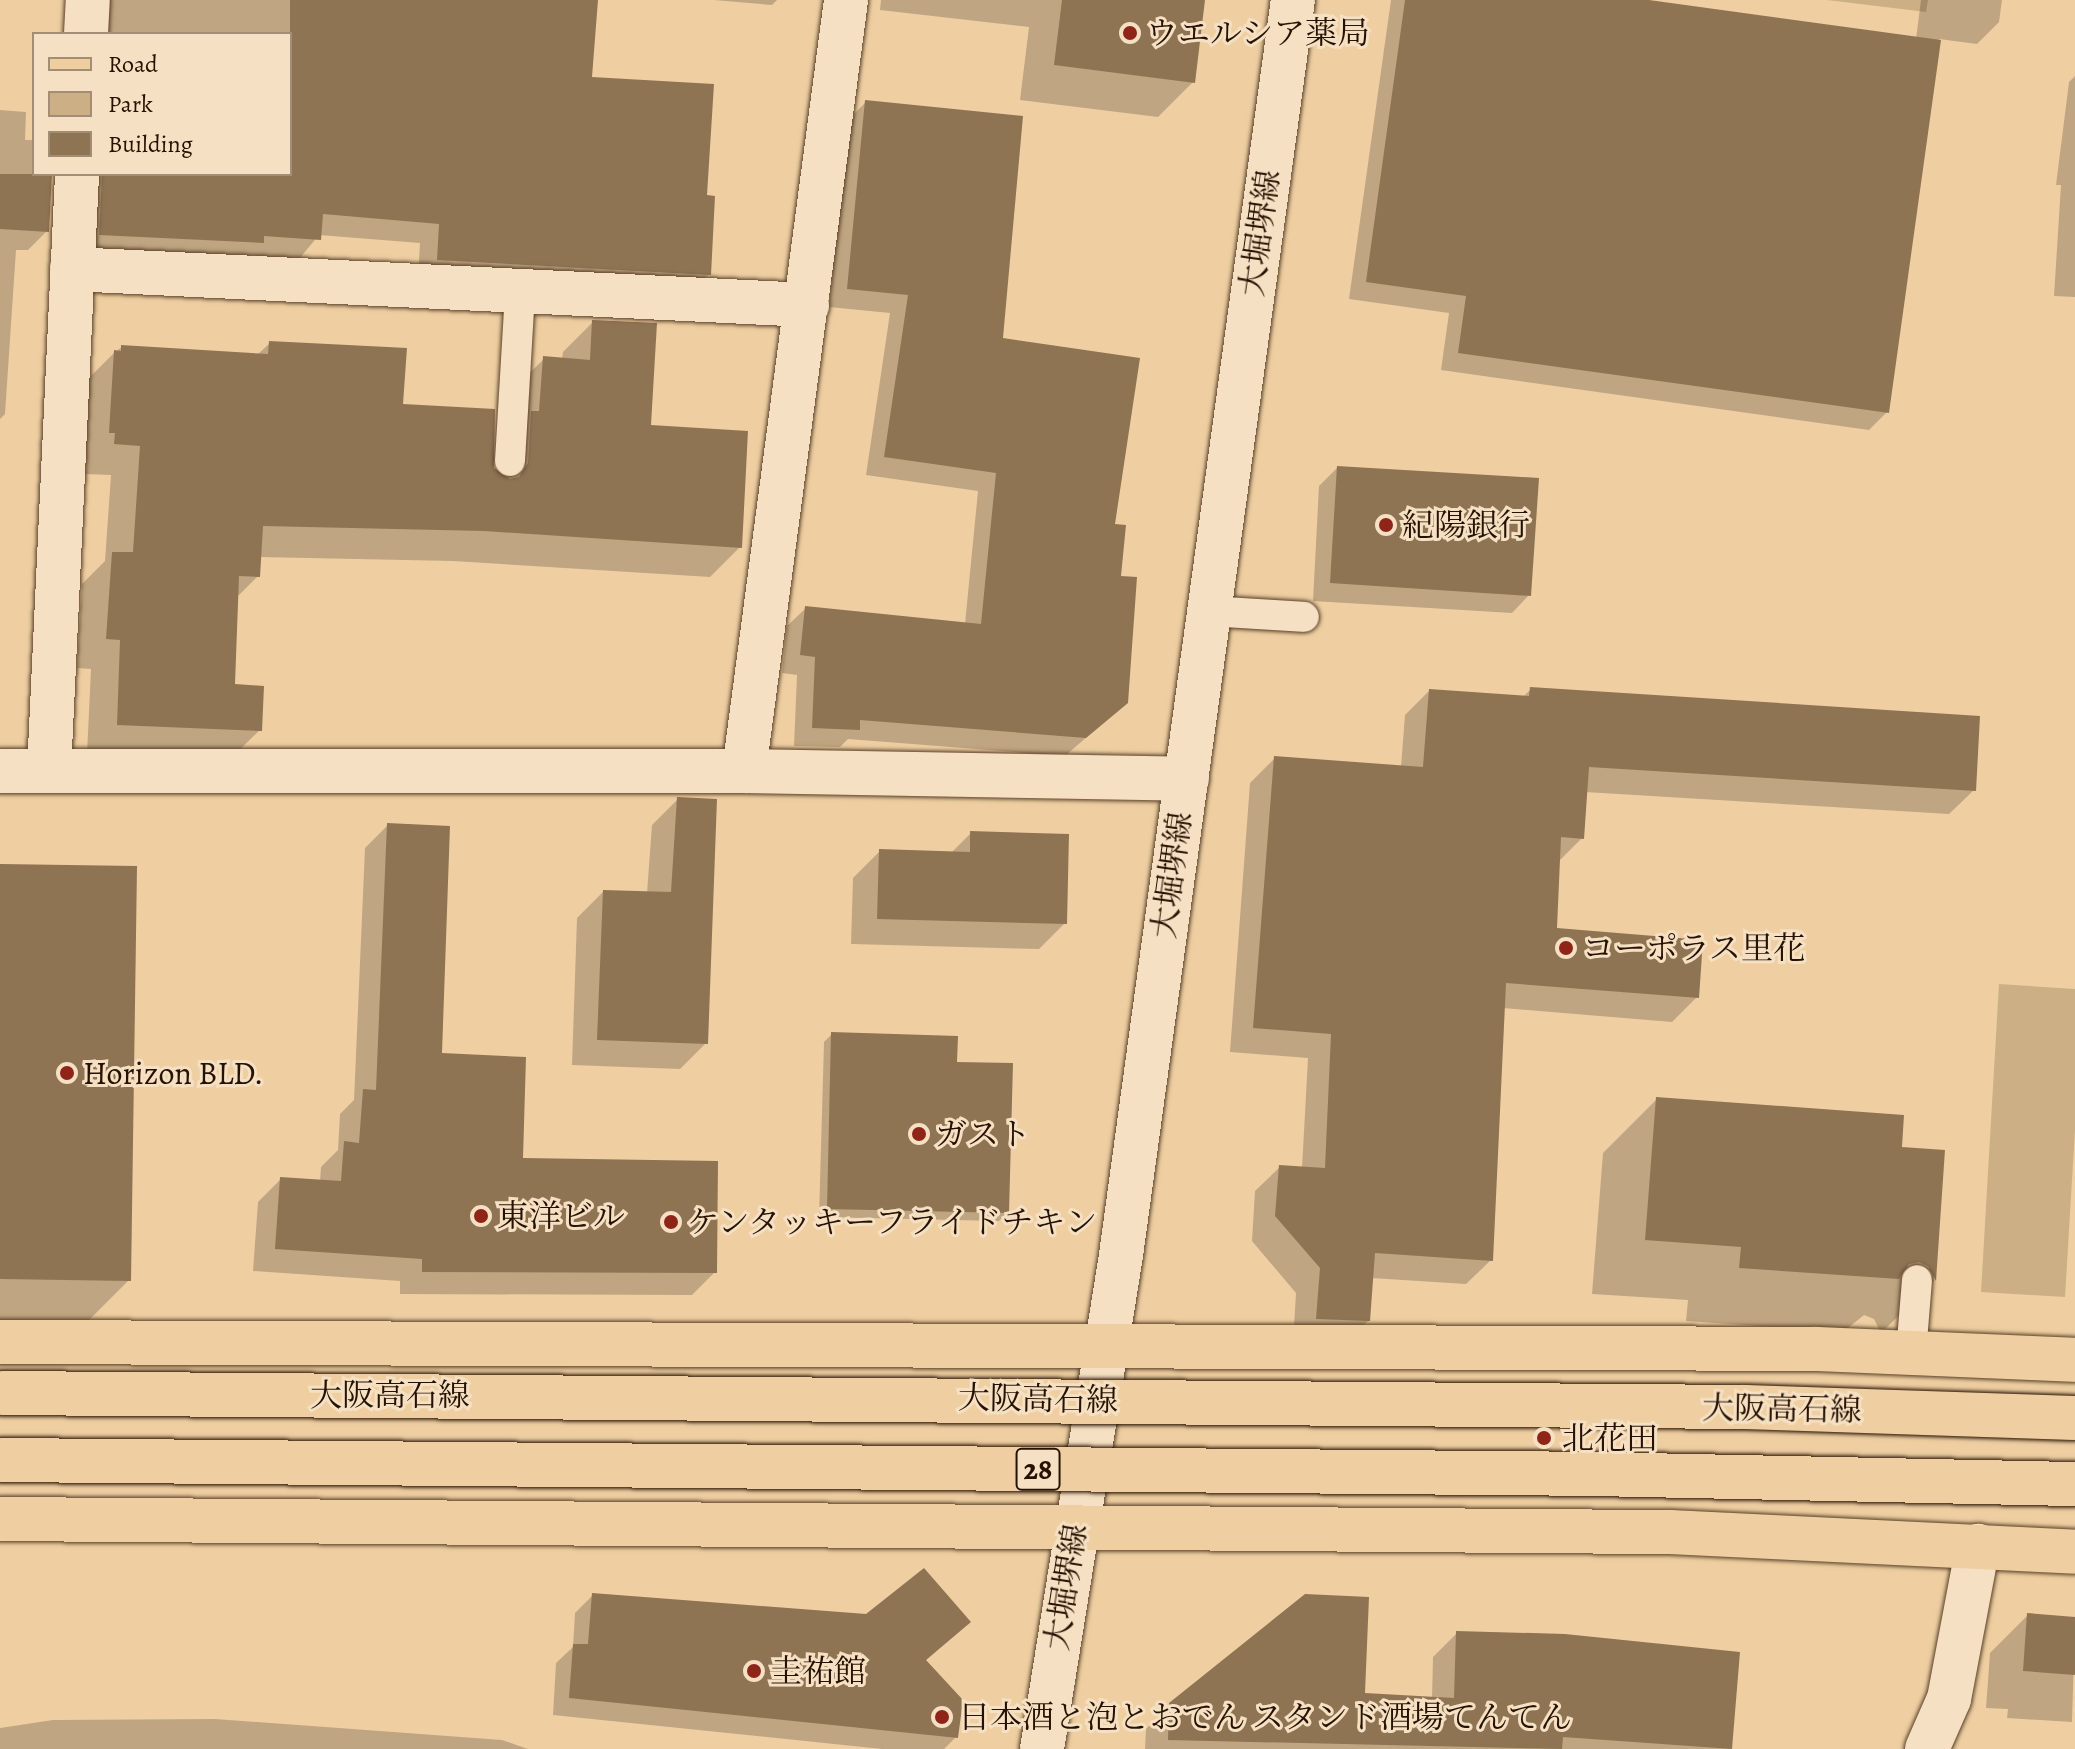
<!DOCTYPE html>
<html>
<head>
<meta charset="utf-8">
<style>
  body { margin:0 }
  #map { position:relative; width:2075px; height:1749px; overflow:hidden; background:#efcfa2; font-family:Alegreya,"Noto Serif JP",serif }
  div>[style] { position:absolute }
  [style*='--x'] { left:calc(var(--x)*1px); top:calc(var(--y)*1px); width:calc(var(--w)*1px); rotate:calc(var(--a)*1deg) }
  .green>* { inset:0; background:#cdaf86 }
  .shadow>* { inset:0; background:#0003 }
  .building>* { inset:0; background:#8f7454 }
  .roads { filter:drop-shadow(0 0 2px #584128) drop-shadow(0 0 2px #584128) }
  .service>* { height:30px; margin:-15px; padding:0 15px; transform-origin:15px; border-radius:15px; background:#f5e0c3 }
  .minor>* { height:44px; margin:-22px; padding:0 22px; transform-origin:22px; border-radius:22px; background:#f5e0c3 }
  .secondary>* { height:44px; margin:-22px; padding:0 22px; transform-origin:22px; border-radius:22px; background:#f5e0c3 }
  .primary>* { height:44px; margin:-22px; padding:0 22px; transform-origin:22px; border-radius:22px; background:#efcfa2 }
  .bridges { filter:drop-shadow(0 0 2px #261200) drop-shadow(0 0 2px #261200) }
  .primary-bridge>* { height:44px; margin:-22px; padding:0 22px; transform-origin:22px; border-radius:22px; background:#efcfa2 }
  .dots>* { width:22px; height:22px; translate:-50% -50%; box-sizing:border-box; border:4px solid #f5e0c3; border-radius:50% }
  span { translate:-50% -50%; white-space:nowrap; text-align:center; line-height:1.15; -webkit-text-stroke:6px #f5e0c3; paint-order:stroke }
  .shield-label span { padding:2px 6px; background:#f5e0c3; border:2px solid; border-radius:6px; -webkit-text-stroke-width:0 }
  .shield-label { font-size:30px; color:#261200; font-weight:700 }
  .poi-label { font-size:32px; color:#261200 }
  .left { translate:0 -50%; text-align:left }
  .street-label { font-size:32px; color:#261200 }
  .legend { position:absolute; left:32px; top:32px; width:260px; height:144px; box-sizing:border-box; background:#f5e0c3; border:2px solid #a28e75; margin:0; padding:10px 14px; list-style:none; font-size:24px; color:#261200 }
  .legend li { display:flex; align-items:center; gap:16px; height:40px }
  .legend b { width:40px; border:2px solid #a28e75 }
</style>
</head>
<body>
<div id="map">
  <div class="green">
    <i style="clip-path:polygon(1827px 0,1928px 0,1926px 12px)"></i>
    <i style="clip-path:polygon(1999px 984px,2075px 989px,2075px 1130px,2065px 1297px,1981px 1292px)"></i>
  </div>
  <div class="shadow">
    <i style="clip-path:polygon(105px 0,596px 0,590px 79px,705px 197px,709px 274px,689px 294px,418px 279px,420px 243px,319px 235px,299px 259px,249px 255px,242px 262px,80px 254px,67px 174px,290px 174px,290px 34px,104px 34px)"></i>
    <i style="clip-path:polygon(714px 0,777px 0,772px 5px)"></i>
    <i style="clip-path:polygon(881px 0,1203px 0,1193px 82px,1158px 117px,1020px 100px,1029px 27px,880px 10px)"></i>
    <i style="clip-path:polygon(1391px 0,1635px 0,1916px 39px,1921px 0,2002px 0,1999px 22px,1977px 44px,1939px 39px,1887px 412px,1869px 430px,1441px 370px,1449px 313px,1349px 299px)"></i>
    <i style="clip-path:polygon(2075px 76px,2075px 297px,2054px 296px,2061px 185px,2056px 185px,2069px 82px)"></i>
    <i style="clip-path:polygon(865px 103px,1113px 526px,1127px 702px,1065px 756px,848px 739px,840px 747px,794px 746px,797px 675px,782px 673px,787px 626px,806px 608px,965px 624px,978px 491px,866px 475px,890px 313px,829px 307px,847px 121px)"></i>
    <i style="clip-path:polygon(0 110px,26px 112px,25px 140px,34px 140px,34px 174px,50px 174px,47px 231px,28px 250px,16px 250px,5px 414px,0 419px)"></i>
    <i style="clip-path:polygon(593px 322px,649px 427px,740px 547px,710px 577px,453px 561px,259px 557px,258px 576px,236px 598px,233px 686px,260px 730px,229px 760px,87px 754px,91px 669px,77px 668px,82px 584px,105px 561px,111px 475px,85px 474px,86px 463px,80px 463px,84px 383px,115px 352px,122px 347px,257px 355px,270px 343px,401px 406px,499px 475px,513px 389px,544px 359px,562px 360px,563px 352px)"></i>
    <i style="clip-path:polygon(1337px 468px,1529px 595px,1512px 613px,1313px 601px,1319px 486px)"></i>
    <i style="clip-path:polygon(1531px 689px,1974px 790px,1949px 814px,1585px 792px,1582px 838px,1558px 862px,1554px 930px,1697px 997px,1672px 1022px,1503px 1008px,1491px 1260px,1466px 1284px,1371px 1278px,1368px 1321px,1344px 1345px,1293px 1343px,1296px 1293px,1252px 1241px,1255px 1191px,1280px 1167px,1302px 1168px,1308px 1058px,1230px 1052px,1250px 783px,1275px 758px,1401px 767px,1405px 715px,1429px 691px,1522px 698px)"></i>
    <i style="clip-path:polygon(678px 799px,706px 1043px,680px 1069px,572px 1065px,577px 918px,603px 892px,647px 893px,652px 825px)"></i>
    <i style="clip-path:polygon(388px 825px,440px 1055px,521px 1160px,715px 1272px,692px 1295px,400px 1294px,400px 1281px,253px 1271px,258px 1202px,281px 1179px,320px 1182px,321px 1167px,338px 1150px,340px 1114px,354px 1100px,365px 848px)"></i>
    <i style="clip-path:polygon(971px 833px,1065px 923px,1039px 949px,851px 944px,853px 878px,880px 851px,951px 853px)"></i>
    <i style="clip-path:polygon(0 866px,129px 1280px,84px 1325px,0 1324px)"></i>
    <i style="clip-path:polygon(832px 1034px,955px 1064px,1007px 1213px,999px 1221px,819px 1217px,824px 1042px)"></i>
    <i style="clip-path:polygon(1657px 1099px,1900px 1149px,1943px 1152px,1934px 1281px,1881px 1333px,1874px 1319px,1864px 1315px,1843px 1332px,1686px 1321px,1688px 1300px,1592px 1294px,1603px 1153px)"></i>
    <i style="clip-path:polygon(593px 1595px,968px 1622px,924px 1662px,956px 1737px,944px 1749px,882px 1749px,553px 1715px,556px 1663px,573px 1647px,575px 1613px)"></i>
    <i style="clip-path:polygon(2028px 1615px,2075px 1619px,2072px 1722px,2007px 1718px,2008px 1709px,1986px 1708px,1990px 1653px)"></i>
    <i style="clip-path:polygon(1457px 1633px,1738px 1654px,1730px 1749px,1145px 1749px,1146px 1729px,1171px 1704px,1363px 1695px,1432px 1699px,1433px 1657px)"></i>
    <i style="clip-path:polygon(215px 1719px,502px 1740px,528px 1749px,0 1749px,0 1728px,53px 1720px)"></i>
  </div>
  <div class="building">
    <i style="clip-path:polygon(290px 0,598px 0,592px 77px,714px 84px,707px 195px,715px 196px,711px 275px,437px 260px,439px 224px,323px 214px,321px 240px,264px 236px,264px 243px,99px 235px,102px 174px,290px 174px)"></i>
    <i style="clip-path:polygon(1062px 0,1205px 0,1195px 83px,1054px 65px)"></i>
    <i style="clip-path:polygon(1405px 0,1649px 0,1941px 40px,1889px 413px,1458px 353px,1466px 296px,1366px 282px)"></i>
    <i style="clip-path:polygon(865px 100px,1023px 116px,1003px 338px,1140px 358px,1115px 524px,1126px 525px,1121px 576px,1137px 577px,1128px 703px,1086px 738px,860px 720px,860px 730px,812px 728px,815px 657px,800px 655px,805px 606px,981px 624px,996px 473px,884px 457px,908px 295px,847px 289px)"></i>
    <i style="clip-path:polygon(0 174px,52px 174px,49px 232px,0 229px)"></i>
    <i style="clip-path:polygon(592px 320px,657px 323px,651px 425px,748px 431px,742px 548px,484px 531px,263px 526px,260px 577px,239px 576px,235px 684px,264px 686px,262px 731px,117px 725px,120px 640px,106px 639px,112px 552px,133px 552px,140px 446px,114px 444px,115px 433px,109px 433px,114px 350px,121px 351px,121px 345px,268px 354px,269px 341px,407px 348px,403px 404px,495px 409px,494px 468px,510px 479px,519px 477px,528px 463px,531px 411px,539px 411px,543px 356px,590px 360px)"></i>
    <i style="clip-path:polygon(1337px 466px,1539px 478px,1531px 596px,1330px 583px)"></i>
    <i style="clip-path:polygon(1530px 687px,1980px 716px,1976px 791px,1589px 767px,1584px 839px,1561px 837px,1557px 928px,1703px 940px,1699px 998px,1506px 983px,1493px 1261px,1375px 1253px,1370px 1321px,1316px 1319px,1320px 1268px,1275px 1216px,1279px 1165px,1325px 1168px,1331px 1034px,1253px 1028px,1274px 756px,1423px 767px,1429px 689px,1529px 696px)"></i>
    <i style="clip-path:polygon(677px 797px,717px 799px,708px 1044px,597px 1040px,603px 890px,671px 892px)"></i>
    <i style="clip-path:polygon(387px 823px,450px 826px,442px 1053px,526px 1057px,523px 1158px,718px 1161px,717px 1273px,422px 1272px,422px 1259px,275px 1249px,280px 1177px,341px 1181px,344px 1141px,359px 1143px,363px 1089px,376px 1090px)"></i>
    <i style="clip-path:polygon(970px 831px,1069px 834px,1067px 924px,877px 919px,879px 849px,970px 852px)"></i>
    <i style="clip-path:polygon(0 864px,137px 866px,131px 1281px,0 1279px)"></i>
    <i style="clip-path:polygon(831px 1032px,958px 1036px,957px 1062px,1013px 1063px,1009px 1213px,827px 1209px)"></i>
    <i style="clip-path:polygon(1656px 1097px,1904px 1115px,1902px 1147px,1945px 1150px,1936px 1281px,1928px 1266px,1919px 1262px,1909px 1264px,1899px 1279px,1739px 1268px,1741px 1247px,1645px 1240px)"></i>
    <i style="clip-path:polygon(924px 1568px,971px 1622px,926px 1660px,963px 1700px,958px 1738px,569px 1698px,573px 1644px,588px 1644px,592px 1593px,866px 1614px)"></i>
    <i style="clip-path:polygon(1305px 1594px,1369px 1597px,1365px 1693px,1454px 1698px,1456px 1631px,1565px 1634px,1740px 1652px,1732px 1749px,1563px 1737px,1562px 1749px,1168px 1740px,1169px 1703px)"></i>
    <i style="clip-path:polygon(2027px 1613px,2075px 1617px,2075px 1675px,2023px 1671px)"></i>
  </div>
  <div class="roads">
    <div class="service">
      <i style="--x:510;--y:461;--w:170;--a:-86.6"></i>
      <i style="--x:1207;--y:611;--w:97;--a:3.5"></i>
      <i style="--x:1911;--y:1353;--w:73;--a:-85.3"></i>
    </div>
    <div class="minor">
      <i style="--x:86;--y:34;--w:34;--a:-87"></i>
      <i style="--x:72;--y:269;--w:736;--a:2.8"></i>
      <i style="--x:0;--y:771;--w:744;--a:0"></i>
      <i style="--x:744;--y:771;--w:443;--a:1"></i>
      <i style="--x:49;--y:771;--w:598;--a:-87.31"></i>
      <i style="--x:744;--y:771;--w:778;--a:-82.46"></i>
      <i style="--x:1927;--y:1749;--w:55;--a:-66.3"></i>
      <i style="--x:1949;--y:1699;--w:156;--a:-79.3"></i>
    </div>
    <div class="secondary">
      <i style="--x:1042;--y:1749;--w:500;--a:-80.91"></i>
      <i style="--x:1121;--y:1255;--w:1267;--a:-82.2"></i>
    </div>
    <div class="primary">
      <i style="--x:0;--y:1342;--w:1816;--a:0.22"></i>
      <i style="--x:1816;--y:1349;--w:259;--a:2.4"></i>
      <i style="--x:0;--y:1519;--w:1671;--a:0.45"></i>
      <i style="--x:1671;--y:1532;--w:404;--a:2.8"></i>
    </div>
  </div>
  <div class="bridges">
    <div class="primary-bridge">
      <i style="--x:2;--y:1393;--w:1743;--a:0.46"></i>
      <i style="--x:1745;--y:1407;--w:330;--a:1.9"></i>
      <i style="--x:1;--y:1460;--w:1594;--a:0.5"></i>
      <i style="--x:1595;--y:1474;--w:480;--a:1.2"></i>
    </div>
  </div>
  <div class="dots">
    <i style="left:1130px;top:33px;background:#8f2418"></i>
    <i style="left:1386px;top:525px;background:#8f2418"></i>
    <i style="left:1566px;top:948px;background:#8f2418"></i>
    <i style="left:67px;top:1073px;background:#8f2418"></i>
    <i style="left:919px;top:1134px;background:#8f2418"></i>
    <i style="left:481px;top:1216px;background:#8f2418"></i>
    <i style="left:671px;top:1222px;background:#8f2418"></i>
    <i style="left:1544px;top:1438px;background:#8f2418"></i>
    <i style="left:754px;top:1671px;background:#8f2418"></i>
    <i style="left:942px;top:1717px;background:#8f2418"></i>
  </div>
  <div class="shield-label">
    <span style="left:1038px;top:1469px">28</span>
  </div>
  <div class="poi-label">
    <span class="left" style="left:1146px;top:33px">ウエルシア薬局</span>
    <span class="left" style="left:1402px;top:525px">紀陽銀行</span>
    <span class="left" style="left:1582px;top:948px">コーポラス里花</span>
    <span class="left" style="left:83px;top:1073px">Horizon BLD.</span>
    <span class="left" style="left:935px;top:1134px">ガスト</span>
    <span class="left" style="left:497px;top:1216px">東洋ビル</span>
    <span class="left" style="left:687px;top:1222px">ケンタッキーフライドチキン</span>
    <span class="left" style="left:1562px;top:1438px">北花田</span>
    <span class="left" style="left:770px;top:1671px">圭祐館</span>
    <span class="left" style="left:958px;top:1717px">日本酒と泡とおでん スタンド酒場てんてん</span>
  </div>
  <div class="street-label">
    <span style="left:1260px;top:233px;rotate:-82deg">大堀堺線</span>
    <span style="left:1172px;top:875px;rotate:-82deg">大堀堺線</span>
    <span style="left:390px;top:1395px">大阪高石線</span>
    <span style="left:1038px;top:1399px;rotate:1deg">大阪高石線</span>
    <span style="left:1782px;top:1409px;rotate:1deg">大阪高石線</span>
    <span style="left:1066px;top:1587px;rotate:-81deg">大堀堺線</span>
  </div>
  <ul class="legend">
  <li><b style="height:10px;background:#efcfa2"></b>Road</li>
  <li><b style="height:22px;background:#cdaf86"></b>Park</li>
  <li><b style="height:22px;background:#8f7454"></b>Building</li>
  </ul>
</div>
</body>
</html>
